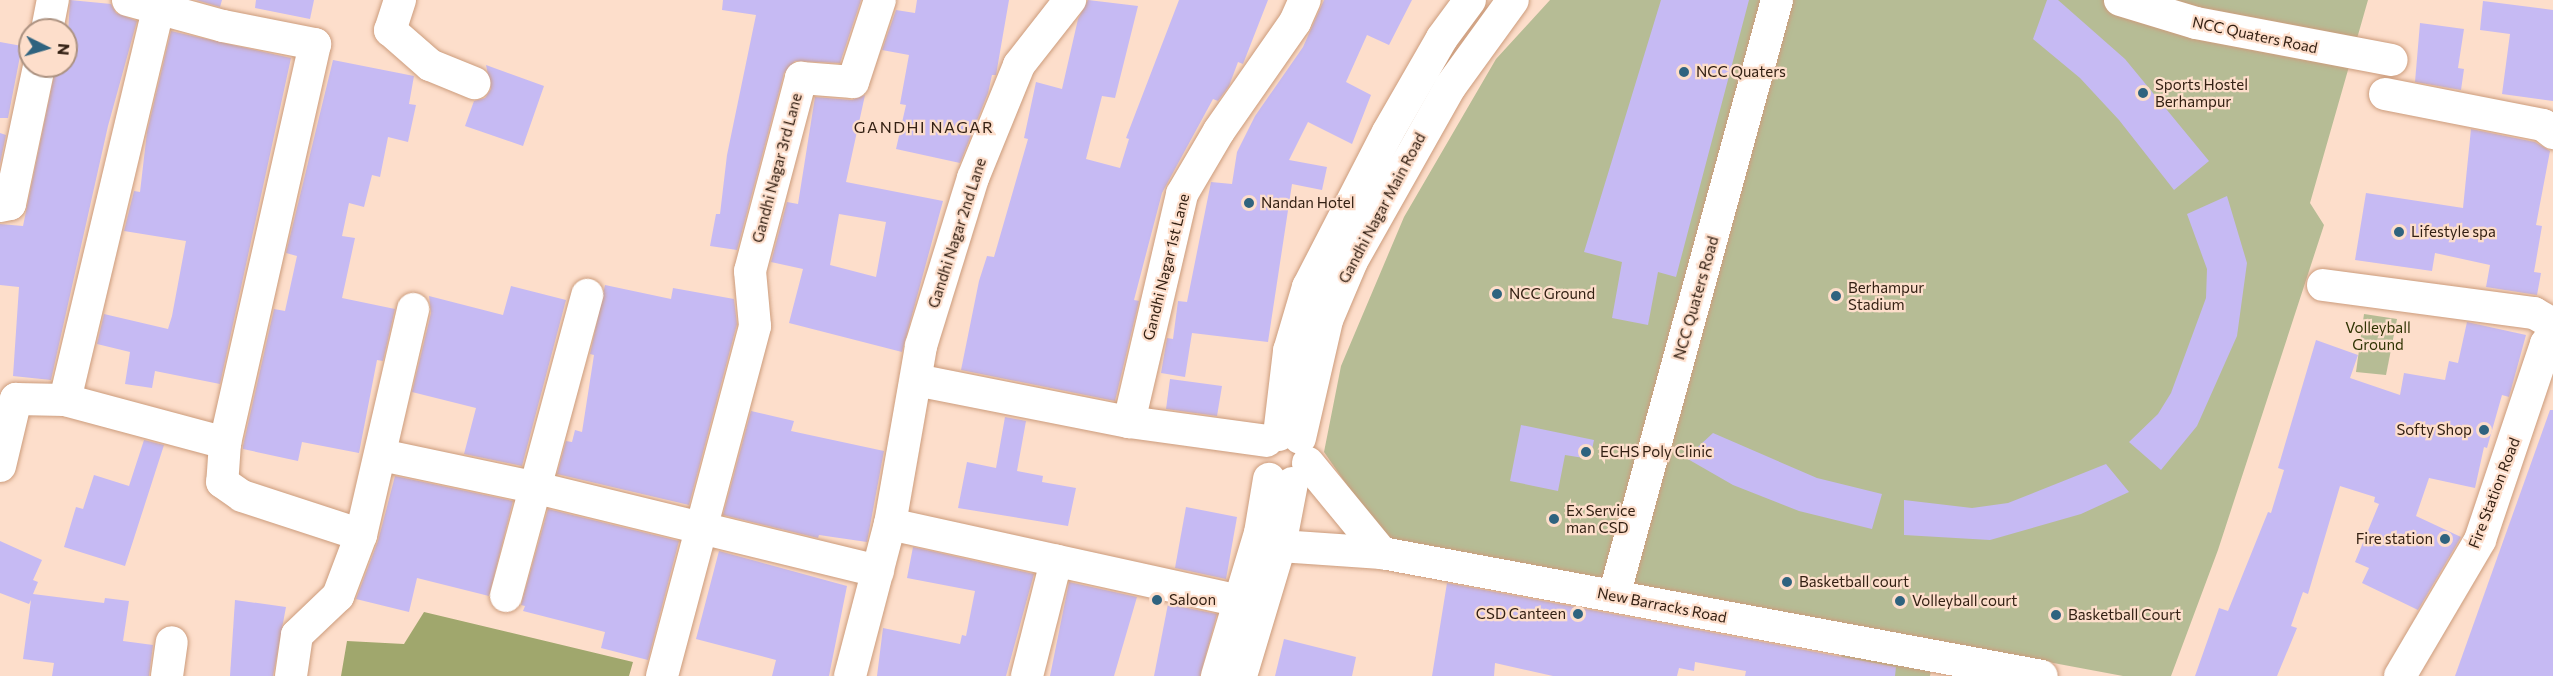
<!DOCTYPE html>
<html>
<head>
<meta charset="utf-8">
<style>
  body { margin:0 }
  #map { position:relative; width:2553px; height:676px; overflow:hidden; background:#fddecb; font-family:Commissioner,sans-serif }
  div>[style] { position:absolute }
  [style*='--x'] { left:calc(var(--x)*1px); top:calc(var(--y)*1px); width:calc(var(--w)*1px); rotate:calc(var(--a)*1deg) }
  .green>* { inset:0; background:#b6bc95 }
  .forest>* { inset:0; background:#a0a76d }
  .building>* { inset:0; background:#c6baf3 }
  .roads { filter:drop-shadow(0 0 2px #cc9c7c) drop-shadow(0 0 2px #cc9c7c) }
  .minor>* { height:32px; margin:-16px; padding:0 16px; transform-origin:16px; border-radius:16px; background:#fff }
  .dots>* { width:16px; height:16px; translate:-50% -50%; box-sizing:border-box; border:3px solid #fddecb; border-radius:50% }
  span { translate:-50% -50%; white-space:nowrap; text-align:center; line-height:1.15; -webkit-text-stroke:4.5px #fddecb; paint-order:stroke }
  .street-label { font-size:15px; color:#332013 }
  .poi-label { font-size:15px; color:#332013 }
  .left { translate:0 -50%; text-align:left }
  .right { translate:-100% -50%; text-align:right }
  .park-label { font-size:15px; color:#2f3303 }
  .neighbourhood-label { font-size:16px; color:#332013; letter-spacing:1.5px }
  .north { position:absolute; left:18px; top:18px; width:60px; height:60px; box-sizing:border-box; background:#fddecb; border:2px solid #ac9281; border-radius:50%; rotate:95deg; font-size:16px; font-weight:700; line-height:24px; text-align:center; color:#332013 }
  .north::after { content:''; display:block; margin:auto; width:21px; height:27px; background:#2f637f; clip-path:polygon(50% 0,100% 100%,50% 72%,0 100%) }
</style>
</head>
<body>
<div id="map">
  <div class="green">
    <i style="clip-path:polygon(1550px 0,2368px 0,2310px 203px,2324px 225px,2218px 550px,2171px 676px,2123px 676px,1383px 537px,1324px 452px,1341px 366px,1404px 217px,1496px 59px)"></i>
    <i style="clip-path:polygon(2364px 314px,2397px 319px,2386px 375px,2356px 372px)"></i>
    <i style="clip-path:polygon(1843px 642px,1933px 660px,1930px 676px,1839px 676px)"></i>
  </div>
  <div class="forest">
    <i style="clip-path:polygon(424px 612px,633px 662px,629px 676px,341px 676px,347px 641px,404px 644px)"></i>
  </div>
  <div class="building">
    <i style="clip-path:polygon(70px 0,111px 4px,116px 13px,137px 21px,108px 126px,51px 380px,13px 376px,19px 287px,0 285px,0 224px,23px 226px,56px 66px,66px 66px)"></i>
    <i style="clip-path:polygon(196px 0,222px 0,220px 7px)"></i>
    <i style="clip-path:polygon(256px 0,314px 0,310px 19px,255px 8px)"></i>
    <i style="clip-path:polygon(723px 0,861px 0,840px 63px,795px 61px,784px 73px,737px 250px,710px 246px,716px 214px,720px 214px,727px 155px,756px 15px,722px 10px)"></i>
    <i style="clip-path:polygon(917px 0,1009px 0,996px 75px,992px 75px,988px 93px,960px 163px,896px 149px,906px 105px,900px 104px,909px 55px,882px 50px,896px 10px,915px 13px)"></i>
    <i style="clip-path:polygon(1088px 0,1138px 6px,1115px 98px,1102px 96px,1086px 159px,1120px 168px,1129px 139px,1126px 138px,1179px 0,1268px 0,1243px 64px,1238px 62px,1229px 86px,1218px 101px,1213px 99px,1162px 193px,1134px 300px,1139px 301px,1115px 401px,961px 370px,979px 281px,987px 256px,994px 257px,1028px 139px,1024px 138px,1036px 82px,1062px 89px,1078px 19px)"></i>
    <i style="clip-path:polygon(1324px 0,1412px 0,1389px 45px,1367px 35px,1346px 82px,1371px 95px,1352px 144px,1308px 122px,1289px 160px,1327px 167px,1322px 190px,1292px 184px,1268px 342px,1192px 333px,1185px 377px,1161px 373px,1167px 338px,1173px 339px,1178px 301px,1187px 302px,1211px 182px,1232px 184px,1237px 152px,1255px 116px,1303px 47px)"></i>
    <i style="clip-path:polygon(1661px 0,1749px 0,1676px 277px,1658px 272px,1648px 325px,1612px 318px,1622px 262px,1584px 252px)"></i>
    <i style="clip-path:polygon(2047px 0,2058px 0,2125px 59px,2209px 161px,2174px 190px,2119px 120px,2080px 78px,2033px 39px)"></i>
    <i style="clip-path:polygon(2483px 1px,2553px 10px,2553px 101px,2502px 94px,2510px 34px,2480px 30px)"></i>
    <i style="clip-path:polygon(2420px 23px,2464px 29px,2458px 68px,2464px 69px,2461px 90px,2415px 82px)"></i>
    <i style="clip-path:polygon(171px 31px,291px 58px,220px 384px,155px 371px,152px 388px,125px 384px,130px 352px,97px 344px,104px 314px,168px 329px,172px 316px,186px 241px,124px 231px,134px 191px,140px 192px,147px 132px)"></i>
    <i style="clip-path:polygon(0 42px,22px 46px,8px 118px,0 118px)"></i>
    <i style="clip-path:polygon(333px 60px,414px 76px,409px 104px,416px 105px,408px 142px,388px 137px,380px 177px,372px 175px,364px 207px,349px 203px,342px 236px,355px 238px,342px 298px,395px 309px,383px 361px,377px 360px,359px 453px,302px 442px,298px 461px,243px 449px,243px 446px,274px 309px,285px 311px,297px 256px,286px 253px)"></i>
    <i style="clip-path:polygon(486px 65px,544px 86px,523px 146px,465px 126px,474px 101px,485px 98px,491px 89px)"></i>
    <i style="clip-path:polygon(evenodd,865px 95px,846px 182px,943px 201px,902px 352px,789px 323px,803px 269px,771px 262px,787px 202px,798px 204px,815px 97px,852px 100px,865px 95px,839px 214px,886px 222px,876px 277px,830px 265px,839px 214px)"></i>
    <i style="clip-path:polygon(2471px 129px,2535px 142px,2550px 151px,2536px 225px,2542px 226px,2534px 272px,2541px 273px,2537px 295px,2486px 287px,2490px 265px,2435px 253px,2432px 271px,2355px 260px,2366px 193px,2463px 208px)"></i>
    <i style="clip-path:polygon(0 133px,6px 135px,0 164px)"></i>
    <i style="clip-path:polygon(2227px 196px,2247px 263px,2237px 336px,2197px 426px,2161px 470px,2129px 442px,2158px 414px,2171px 393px,2206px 298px,2207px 269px,2187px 214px)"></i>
    <i style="clip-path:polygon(605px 285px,671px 299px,673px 288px,734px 299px,737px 324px,689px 505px,557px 474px,566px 441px,572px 442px,575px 430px,582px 432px,594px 355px,590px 354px)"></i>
    <i style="clip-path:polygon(511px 286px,566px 300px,522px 466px,464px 454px,476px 408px,412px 392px,431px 313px,429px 296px,503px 315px)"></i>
    <i style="clip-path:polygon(2467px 322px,2526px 335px,2509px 397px,2502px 395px,2487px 448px,2484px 447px,2475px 488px,2429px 478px,2416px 516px,2461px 537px,2418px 610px,2362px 583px,2369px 568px,2355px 562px,2379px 504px,2374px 502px,2375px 497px,2340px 486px,2308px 594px,2303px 592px,2291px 626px,2297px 628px,2277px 676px,2195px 676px,2219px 608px,2228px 611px,2268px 512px,2271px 513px,2284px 470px,2278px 468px,2316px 340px,2358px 355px,2350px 378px,2400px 395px,2404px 373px,2445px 380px,2449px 361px,2458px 363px)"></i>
    <i style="clip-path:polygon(1170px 379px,1222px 386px,1217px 416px,1166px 409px)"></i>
    <i style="clip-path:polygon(2550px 410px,2553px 410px,2553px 676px,2455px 676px)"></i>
    <i style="clip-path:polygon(751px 411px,794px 421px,791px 431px,884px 451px,867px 542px,819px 535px,818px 538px,723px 515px)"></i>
    <i style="clip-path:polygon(1005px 417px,1026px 421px,1017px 471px,1043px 476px,1042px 482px,1076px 488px,1068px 526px,958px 508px,967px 462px,996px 468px)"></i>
    <i style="clip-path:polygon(1521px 425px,1594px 440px,1590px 459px,1565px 455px,1558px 491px,1510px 481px)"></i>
    <i style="clip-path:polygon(1713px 433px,1817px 478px,1882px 494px,1872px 529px,1799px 511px,1733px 485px,1686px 458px)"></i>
    <i style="clip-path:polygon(144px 440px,164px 445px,125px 566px,64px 547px,76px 507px,83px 509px,94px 475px,129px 486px)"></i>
    <i style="clip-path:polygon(2106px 464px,2129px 492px,2081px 514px,1990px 540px,1904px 535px,1904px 500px,1972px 508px,2008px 503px)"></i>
    <i style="clip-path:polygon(395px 476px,513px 501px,489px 596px,417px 578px,409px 612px,356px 599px,378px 541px)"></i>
    <i style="clip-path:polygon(1186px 507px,1237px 517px,1226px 579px,1175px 568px)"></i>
    <i style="clip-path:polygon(548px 509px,679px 541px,648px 660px,601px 648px,605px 632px,523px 611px,525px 606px,521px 605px)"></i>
    <i style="clip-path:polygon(0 541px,42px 560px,33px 580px,38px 582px,33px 594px,104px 603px,105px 598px,129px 601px,123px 641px,153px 645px,149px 676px,52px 676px,54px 663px,23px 659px,31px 600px,29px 604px,0 593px)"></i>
    <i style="clip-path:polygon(913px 547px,1034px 574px,1006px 676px,877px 676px,883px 628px,960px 644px,962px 635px,966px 636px,975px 591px,907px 578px)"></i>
    <i style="clip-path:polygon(719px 551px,847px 586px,829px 676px,772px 676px,776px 660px,696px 639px)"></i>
    <i style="clip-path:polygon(1069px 582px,1137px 597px,1114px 676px,1050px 676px)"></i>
    <i style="clip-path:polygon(1447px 583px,1896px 667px,1895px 676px,1745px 676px,1746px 671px,1695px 662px,1694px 671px,1679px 668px,1677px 676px,1553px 676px,1495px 663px,1494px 676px,1432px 676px)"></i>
    <i style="clip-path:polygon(235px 600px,286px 607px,273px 676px,230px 676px)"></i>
    <i style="clip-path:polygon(1168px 604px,1217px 614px,1200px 676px,1154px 676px)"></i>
    <i style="clip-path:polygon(1284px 639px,1356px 657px,1352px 676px,1275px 676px)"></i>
  </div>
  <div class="roads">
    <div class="minor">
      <i style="--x:128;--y:0;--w:98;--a:15.3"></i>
      <i style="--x:223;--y:26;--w:94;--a:11.1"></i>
      <i style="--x:315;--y:44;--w:409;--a:102.7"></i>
      <i style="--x:225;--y:443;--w:39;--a:94"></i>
      <i style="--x:222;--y:482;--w:24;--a:35"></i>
      <i style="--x:242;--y:496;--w:125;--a:18.1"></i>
      <i style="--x:400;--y:0;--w:32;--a:108"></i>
      <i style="--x:390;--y:30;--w:53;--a:41.2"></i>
      <i style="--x:430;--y:65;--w:48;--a:22.2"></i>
      <i style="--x:2120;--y:0;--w:79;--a:16.8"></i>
      <i style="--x:2196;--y:23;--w:199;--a:10.7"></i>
      <i style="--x:47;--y:30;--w:31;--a:-79"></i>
      <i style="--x:2385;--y:94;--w:161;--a:11.1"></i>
      <i style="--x:2543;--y:125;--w:13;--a:39"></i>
      <i style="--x:0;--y:206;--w:10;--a:-11"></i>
      <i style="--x:10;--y:204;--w:141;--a:-78.1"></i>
      <i style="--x:2323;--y:285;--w:213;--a:7.6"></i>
      <i style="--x:2534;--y:313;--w:22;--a:30"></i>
      <i style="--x:916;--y:380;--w:217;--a:11.2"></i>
      <i style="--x:1129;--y:422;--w:139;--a:7.8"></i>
      <i style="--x:65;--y:400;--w:402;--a:-76.6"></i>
      <i style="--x:1129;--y:422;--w:234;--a:-76.9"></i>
      <i style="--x:1182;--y:194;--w:73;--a:-59.6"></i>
      <i style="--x:1219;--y:131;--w:133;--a:-55.1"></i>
      <i style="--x:1295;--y:22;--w:24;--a:-66"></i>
      <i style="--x:1279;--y:435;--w:85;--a:-83.2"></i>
      <i style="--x:1289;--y:351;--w:67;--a:-73.5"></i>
      <i style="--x:1308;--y:287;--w:174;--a:-62.7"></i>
      <i style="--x:1388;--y:132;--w:108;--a:-60.1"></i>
      <i style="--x:1442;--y:38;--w:47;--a:-53.6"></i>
      <i style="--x:1300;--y:438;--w:121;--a:-77.1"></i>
      <i style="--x:1327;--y:320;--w:64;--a:-67"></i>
      <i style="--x:1352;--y:261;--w:200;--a:-60.6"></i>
      <i style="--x:1450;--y:87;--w:107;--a:-54.1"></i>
      <i style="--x:381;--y:455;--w:159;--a:11.9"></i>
      <i style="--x:537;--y:488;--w:351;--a:13.7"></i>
      <i style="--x:1308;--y:463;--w:117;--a:50.6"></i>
      <i style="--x:0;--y:466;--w:69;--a:-76.6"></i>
      <i style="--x:16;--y:399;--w:49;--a:1.2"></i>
      <i style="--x:65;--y:400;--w:166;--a:15"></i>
      <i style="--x:890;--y:524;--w:358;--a:12.4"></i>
      <i style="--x:1280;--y:546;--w:102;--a:3.9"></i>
      <i style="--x:1382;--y:553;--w:671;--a:10.56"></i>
      <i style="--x:506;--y:596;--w:312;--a:-74.9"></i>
      <i style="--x:1614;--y:596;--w:618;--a:-74.7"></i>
      <i style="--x:167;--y:676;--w:34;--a:-82"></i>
      <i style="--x:291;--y:676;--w:41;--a:-81.7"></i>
      <i style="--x:297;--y:635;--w:57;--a:-43.6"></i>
      <i style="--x:338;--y:596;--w:65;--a:-69.3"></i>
      <i style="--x:361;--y:535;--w:232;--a:-77"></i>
      <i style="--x:662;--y:676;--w:362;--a:-75.1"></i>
      <i style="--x:755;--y:326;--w:55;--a:-95.2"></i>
      <i style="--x:750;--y:271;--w:200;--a:-75.2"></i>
      <i style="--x:801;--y:78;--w:52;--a:4.4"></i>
      <i style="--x:853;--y:82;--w:86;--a:-71.8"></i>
      <i style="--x:850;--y:676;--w:157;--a:-75.3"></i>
      <i style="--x:890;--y:524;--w:181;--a:-80.1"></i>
      <i style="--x:921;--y:346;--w:176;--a:-72.8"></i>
      <i style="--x:973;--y:178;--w:122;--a:-67.8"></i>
      <i style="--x:1019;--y:65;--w:83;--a:-51.9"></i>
      <i style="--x:1027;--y:676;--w:119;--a:-75.8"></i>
      <i style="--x:1217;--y:676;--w:149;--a:-73.3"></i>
      <i style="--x:1260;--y:533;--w:55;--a:-80.5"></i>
      <i style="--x:1241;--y:676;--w:136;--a:-73.3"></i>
      <i style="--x:1280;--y:546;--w:64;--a:-79.2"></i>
      <i style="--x:2400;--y:676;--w:158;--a:-59.5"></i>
      <i style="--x:2480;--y:540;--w:207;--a:-71.4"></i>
      <i style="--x:2546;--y:344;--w:12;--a:-55"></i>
    </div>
  </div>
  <div class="dots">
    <i style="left:1684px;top:72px;background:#2f637f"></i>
    <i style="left:2143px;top:93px;background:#2f637f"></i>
    <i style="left:1249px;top:203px;background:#2f637f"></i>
    <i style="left:2399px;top:232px;background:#2f637f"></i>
    <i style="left:1497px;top:294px;background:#2f637f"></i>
    <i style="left:1836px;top:296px;background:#2f637f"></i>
    <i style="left:2484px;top:430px;background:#2f637f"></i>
    <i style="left:1586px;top:452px;background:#2f637f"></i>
    <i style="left:1554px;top:519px;background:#2f637f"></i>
    <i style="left:2445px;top:539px;background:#2f637f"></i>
    <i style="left:1787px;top:582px;background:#2f637f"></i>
    <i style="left:1157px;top:600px;background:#2f637f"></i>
    <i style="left:1900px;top:601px;background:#2f637f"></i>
    <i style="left:1578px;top:614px;background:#2f637f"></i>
    <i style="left:2056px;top:615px;background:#2f637f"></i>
  </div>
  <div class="street-label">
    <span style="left:2255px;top:35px;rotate:12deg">NCC Quaters Road</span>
    <span style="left:777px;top:168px;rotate:-75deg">Gandhi Nagar 3rd Lane</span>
    <span style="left:1382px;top:208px;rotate:-62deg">Gandhi Nagar Main Road</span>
    <span style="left:957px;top:233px;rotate:-72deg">Gandhi Nagar 2nd Lane</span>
    <span style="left:1166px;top:267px;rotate:-76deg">Gandhi Nagar 1st Lane</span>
    <span style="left:1696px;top:298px;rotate:-74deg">NCC Quaters Road</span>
    <span style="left:2494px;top:493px;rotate:-69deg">Fire Station Road</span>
    <span style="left:1662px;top:605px;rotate:11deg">New Barracks Road</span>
  </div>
  <div class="poi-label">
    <span class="left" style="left:1696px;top:72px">NCC Quaters</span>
    <span class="left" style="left:2155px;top:93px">Sports Hostel<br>Berhampur</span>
    <span class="left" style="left:1261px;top:203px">Nandan Hotel</span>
    <span class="left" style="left:2411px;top:232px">Lifestyle spa</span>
    <span class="left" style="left:1848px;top:296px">Berhampur<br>Stadium</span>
    <span class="left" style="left:1509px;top:294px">NCC Ground</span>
    <span class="right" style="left:2472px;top:430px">Softy Shop</span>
    <span class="left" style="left:1600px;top:452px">ECHS Poly Clinic</span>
    <span class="left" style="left:1566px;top:519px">Ex Service<br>man CSD</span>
    <span class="right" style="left:2433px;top:539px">Fire station</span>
    <span class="left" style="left:1799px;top:582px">Basketball court</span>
    <span class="left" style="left:1169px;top:600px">Saloon</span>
    <span class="left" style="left:1912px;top:601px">Volleyball court</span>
    <span class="right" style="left:1566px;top:614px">CSD Canteen</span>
    <span class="left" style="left:2068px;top:615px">Basketball Court</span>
  </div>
  <div class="park-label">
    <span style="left:2378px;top:336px">Volleyball<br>Ground</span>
  </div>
  <div class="neighbourhood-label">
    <span style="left:924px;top:127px">GANDHI NAGAR</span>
  </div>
  <div class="north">N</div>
</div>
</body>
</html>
